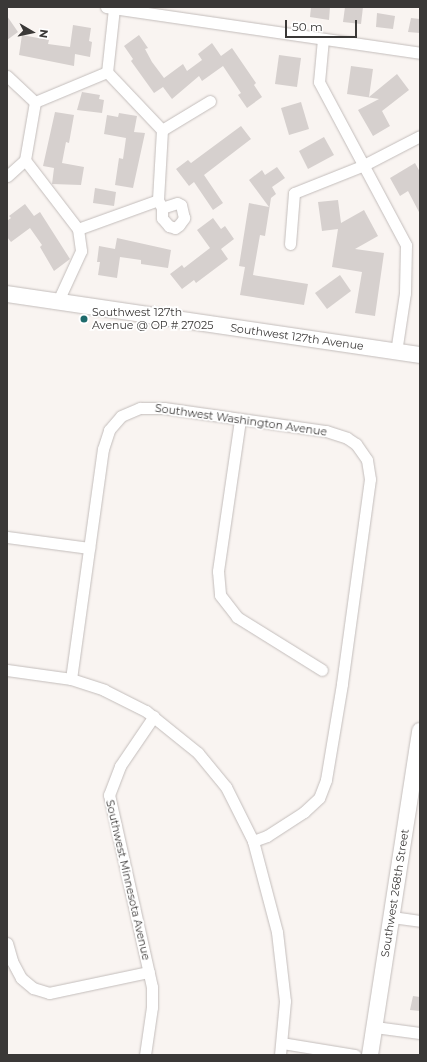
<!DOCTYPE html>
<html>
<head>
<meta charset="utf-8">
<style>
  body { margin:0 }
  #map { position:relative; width:427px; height:1062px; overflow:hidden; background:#f9f4f1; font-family:Montserrat,sans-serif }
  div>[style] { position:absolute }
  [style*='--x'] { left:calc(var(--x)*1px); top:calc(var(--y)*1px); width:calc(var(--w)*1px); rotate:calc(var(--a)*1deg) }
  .building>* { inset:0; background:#d6d0ce }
  .roads { filter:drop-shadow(0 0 1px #c3bdbb) drop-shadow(0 0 1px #c3bdbb) }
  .minor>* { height:11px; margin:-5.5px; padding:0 5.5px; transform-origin:5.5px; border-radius:5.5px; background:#fff }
  .secondary>* { height:16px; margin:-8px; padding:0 8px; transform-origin:8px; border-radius:8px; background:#fff }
  .dots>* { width:11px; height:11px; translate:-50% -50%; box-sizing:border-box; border:2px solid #fff; border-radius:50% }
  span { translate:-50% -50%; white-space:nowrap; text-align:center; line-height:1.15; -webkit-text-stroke:3.5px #fff; paint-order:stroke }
  .poi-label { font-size:11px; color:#3a3837 }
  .left { translate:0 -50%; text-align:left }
  .street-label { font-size:11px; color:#3a3837 }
  .frame { position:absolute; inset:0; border:8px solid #3a3837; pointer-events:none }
  .north { position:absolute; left:12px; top:12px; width:40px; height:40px; -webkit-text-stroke:3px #fff; paint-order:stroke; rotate:99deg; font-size:11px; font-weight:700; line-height:16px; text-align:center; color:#3a3837 }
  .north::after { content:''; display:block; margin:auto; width:14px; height:18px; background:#3a3837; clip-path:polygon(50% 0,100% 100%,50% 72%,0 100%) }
  .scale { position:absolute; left:285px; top:20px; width:72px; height:18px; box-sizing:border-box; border:2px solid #3a3837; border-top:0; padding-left:5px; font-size:12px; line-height:14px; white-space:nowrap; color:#3a3837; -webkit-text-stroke:3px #fff; paint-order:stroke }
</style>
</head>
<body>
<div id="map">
  <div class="building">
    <i style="clip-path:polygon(311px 7px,330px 7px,329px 20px,310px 17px)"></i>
    <i style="clip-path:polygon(345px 7px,363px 7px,361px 24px,343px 22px)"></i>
    <i style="clip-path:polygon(377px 13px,395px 16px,393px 29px,376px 27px)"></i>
    <i style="clip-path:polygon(7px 16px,18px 32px,7px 40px)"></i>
    <i style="clip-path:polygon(411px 18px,420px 19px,420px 33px,408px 32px)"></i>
    <i style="clip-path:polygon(73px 25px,91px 28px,89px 41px,92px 42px,90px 57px,75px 54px,74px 66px,19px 55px,22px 35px,49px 40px,48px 44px,70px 47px)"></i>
    <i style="clip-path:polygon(139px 35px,148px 48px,145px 49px,152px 62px,164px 78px,183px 64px,187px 71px,202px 60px,198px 54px,212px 43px,221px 56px,232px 48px,256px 83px,254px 85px,262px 97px,247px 108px,238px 95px,241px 93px,223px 66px,202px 81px,199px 76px,172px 99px,163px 87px,154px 93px,131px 61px,133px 59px,124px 46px)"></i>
    <i style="clip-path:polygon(279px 55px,301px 58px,297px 87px,275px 84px)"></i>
    <i style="clip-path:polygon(351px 66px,373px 69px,369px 97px,397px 74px,409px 90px,382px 111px,390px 126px,373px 136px,358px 110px,379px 99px,347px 94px)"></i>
    <i style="clip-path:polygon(82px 92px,100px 95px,99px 99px,104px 100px,102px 113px,77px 110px)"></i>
    <i style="clip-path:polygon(301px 102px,309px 129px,289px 135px,281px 108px)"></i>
    <i style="clip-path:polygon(55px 112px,74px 115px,69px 143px,66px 142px,62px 163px,84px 167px,81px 185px,52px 184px,54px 168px,43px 166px)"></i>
    <i style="clip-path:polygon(119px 113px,137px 116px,134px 132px,145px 133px,133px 188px,115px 185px,119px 158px,123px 159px,126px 138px,104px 134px,107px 115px,118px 117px)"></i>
    <i style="clip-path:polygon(241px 126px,251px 139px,204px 175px,223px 203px,213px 210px,194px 182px,189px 186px,176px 169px,188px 160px,191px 163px)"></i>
    <i style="clip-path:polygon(324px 137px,334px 155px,308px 169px,299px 151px)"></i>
    <i style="clip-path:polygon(415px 163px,420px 172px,420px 214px,408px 191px,400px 196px,390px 178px)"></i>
    <i style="clip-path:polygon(277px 167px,285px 178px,272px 187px,276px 194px,271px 198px,265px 236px,260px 235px,253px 275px,308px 284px,304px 305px,240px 295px,245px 267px,239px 266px,249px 203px,269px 207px,249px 180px,262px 170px,265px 175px)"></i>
    <i style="clip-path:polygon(95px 188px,116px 192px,114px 206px,93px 203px)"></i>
    <i style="clip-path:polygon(338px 200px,341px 223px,364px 210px,378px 236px,355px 249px,384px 253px,375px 316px,355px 313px,362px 272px,332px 267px,338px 229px,322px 231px,318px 202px)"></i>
    <i style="clip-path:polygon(25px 204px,34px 216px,40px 212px,70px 259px,54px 271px,40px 247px,42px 245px,30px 228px,11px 242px,7px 237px,7px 221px,11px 218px,9px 216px)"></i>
    <i style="clip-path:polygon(213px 218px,221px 229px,225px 226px,234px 239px,221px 249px,228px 259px,196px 283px,194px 280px,182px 289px,170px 274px,182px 265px,184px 268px,210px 248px,197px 230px)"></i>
    <i style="clip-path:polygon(117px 238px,171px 250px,168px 268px,141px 264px,141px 260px,120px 257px,117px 278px,98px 275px,100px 262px,97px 262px,99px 246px,115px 249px)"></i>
    <i style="clip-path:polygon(340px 275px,351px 291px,327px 309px,315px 293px)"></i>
    <i style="clip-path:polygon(413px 996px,420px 997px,420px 1011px,410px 1010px)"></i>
  </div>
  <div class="roads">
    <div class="minor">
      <i style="--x:106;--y:7;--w:317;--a:8.3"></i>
      <i style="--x:114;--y:8;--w:64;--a:96.2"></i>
      <i style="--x:107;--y:72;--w:80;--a:46.5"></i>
      <i style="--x:162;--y:130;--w:70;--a:93.3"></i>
      <i style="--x:323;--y:39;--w:43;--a:95.3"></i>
      <i style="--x:319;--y:82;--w:185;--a:61.9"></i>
      <i style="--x:406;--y:245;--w:48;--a:91.2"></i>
      <i style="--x:405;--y:293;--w:60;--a:98.7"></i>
      <i style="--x:7;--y:76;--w:38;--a:43"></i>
      <i style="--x:35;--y:102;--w:59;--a:99.8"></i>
      <i style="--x:25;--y:160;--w:24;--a:138"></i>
      <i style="--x:35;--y:102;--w:78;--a:-22.6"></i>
      <i style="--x:162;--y:130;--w:56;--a:-31.1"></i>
      <i style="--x:25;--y:160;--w:87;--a:52.5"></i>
      <i style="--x:78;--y:229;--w:22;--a:82"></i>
      <i style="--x:81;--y:251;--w:55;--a:114.7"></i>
      <i style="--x:78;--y:229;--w:85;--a:-19.9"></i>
      <i style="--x:158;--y:200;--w:9;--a:63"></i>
      <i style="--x:162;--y:208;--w:10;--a:90"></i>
      <i style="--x:162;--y:218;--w:11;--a:49"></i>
      <i style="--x:169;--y:226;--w:6;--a:18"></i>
      <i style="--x:175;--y:228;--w:5;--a:-37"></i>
      <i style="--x:179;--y:225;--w:9;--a:-54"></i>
      <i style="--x:184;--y:218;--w:13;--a:-103"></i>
      <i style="--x:181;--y:205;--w:4;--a:-153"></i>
      <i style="--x:177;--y:203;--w:16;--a:162"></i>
      <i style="--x:290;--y:244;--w:51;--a:-85.5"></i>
      <i style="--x:294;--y:193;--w:73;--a:-21.7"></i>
      <i style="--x:362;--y:166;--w:65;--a:-27.3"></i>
      <i style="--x:240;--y:420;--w:153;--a:98.3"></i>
      <i style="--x:218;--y:571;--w:24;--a:85"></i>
      <i style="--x:220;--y:595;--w:28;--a:52"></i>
      <i style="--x:237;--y:617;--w:100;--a:31.9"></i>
      <i style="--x:7;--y:537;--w:83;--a:7.6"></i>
      <i style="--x:7;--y:670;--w:65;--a:8"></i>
      <i style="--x:71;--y:679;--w:35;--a:18"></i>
      <i style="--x:104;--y:690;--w:47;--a:26.6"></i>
      <i style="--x:146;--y:711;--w:67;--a:38.9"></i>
      <i style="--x:198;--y:753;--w:44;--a:50.5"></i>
      <i style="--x:226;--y:787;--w:60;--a:63.4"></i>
      <i style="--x:253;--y:841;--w:94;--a:75.2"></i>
      <i style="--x:277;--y:932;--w:69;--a:83.4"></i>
      <i style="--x:285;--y:1001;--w:54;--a:95.3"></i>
      <i style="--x:71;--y:679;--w:232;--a:-82.1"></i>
      <i style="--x:103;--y:449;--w:20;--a:-72"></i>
      <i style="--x:109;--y:430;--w:18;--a:-49"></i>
      <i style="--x:121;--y:416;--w:21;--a:-23"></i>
      <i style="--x:140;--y:408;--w:24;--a:0"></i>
      <i style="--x:164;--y:408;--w:164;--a:8.1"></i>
      <i style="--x:326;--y:431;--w:22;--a:18"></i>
      <i style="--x:347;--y:438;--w:11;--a:34"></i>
      <i style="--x:356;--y:444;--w:19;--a:55"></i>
      <i style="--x:367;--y:460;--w:19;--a:81"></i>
      <i style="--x:370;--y:479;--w:207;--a:97.8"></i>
      <i style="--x:342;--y:684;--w:97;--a:99.5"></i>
      <i style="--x:326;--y:780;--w:19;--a:111"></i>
      <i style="--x:319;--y:798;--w:21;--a:137"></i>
      <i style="--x:304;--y:812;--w:44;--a:147"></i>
      <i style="--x:267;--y:836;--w:15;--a:160"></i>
      <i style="--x:392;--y:917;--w:28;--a:8"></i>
      <i style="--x:7;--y:943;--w:19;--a:74"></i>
      <i style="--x:12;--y:961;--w:19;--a:62"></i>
      <i style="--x:21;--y:978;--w:16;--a:40"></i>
      <i style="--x:33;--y:988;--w:17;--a:17"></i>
      <i style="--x:49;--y:993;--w:102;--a:-11.9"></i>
      <i style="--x:375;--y:1027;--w:45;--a:7.6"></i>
      <i style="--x:282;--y:1043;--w:74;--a:9.3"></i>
      <i style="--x:145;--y:1055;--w:49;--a:-81.7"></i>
      <i style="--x:152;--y:1007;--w:20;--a:-90"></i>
      <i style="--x:152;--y:987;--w:197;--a:-102.6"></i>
      <i style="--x:109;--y:795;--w:31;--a:-69"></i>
      <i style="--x:120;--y:766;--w:60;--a:-55.8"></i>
    </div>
    <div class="secondary">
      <i style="--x:7;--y:294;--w:417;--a:8.4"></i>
      <i style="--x:370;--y:1055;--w:328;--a:-81.2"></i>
    </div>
  </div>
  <div class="dots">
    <i style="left:84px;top:319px;background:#1e6b6c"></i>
  </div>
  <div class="poi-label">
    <span class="left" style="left:92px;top:319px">Southwest 127th<br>Avenue @ OP # 27025</span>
  </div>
  <div class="street-label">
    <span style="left:297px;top:337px;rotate:8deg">Southwest 127th Avenue</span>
    <span style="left:241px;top:420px;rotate:8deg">Southwest Washington Avenue</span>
    <span style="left:128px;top:880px;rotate:77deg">Southwest Minnesota Avenue</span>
    <span style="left:395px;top:893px;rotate:-81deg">Southwest 268th Street</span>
  </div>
  <div class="frame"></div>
  <div class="north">N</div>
  <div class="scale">50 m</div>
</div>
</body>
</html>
